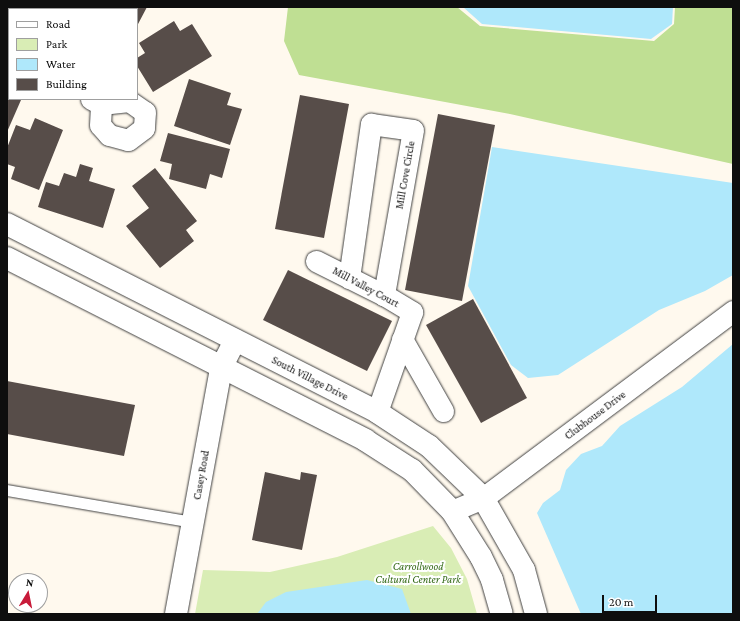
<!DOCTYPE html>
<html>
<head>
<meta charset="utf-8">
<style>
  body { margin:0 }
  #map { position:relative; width:740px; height:621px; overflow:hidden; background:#fff9ee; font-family:"Crimson Pro",serif }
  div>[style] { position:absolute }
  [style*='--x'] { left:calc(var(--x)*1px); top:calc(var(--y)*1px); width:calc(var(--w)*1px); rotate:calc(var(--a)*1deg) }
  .green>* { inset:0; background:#d9edb5 }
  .forest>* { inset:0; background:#bfdf93 }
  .water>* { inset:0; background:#afe8fb }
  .building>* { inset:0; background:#574d49 }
  .roads { filter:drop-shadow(0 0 1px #414141) drop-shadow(0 0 1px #414141) }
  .service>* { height:11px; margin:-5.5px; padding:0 5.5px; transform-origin:5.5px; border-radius:5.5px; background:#fff }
  .minor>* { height:21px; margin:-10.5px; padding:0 10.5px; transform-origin:10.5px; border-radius:10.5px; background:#fff }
  .tertiary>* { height:22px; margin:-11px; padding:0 11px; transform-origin:11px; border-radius:11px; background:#fff }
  span { translate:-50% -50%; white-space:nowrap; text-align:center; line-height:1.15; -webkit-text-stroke:4px #fff; paint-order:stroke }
  .street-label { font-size:11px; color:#0e0e0e }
  .park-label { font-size:11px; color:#356b19; font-style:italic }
  .frame { position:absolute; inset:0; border:8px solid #0e0e0e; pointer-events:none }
  .legend { position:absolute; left:8px; top:8px; width:130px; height:92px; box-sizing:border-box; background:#fff; border:1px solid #9f9f9f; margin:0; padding:5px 7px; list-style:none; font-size:12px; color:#0e0e0e }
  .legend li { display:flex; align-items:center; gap:8px; height:20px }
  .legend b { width:20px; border:1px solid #9f9f9f }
  .north { position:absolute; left:8px; top:573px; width:40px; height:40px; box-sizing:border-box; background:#fff; border:1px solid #9f9f9f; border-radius:50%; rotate:10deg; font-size:11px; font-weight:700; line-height:16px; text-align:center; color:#0e0e0e }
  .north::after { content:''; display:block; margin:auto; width:14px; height:18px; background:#c81b3a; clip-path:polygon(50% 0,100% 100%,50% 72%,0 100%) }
  .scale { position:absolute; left:602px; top:595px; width:55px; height:18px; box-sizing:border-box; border:2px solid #0e0e0e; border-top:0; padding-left:5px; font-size:12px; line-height:14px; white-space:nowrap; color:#0e0e0e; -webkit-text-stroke:3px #fff; paint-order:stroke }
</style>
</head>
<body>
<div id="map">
  <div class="green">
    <i style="clip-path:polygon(433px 526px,451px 548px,467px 579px,477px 614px,195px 614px,203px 570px,270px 572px,337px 557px)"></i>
  </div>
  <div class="forest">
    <i style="clip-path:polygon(288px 7px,457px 7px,480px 26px,654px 41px,674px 24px,675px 7px,733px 7px,733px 164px,510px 114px,299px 75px,284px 41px)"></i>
  </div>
  <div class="water">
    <i style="clip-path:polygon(463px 7px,673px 7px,672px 24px,651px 39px,482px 24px)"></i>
    <i style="clip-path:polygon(492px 147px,733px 183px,733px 275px,705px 291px,659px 310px,558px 375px,528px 378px,511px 365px,468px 286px)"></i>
    <i style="clip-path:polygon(733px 344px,733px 614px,581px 614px,537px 513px,543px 503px,560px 490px,566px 470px,581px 454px,602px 446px,620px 426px,682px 387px)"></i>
    <i style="clip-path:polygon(367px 580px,402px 589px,411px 614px,257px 614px,266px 602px,286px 592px)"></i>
  </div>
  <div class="building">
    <i style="clip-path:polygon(7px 7px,92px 7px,91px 9px,9px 9px,9px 18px,7px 17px)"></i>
    <i style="clip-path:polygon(101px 7px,147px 7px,137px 26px,137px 9px,100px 9px)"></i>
    <i style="clip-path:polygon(174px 21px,180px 31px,192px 24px,212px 56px,153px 92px,137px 66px,137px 58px,145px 53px,139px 43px)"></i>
    <i style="clip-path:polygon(189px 79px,231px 93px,227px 105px,242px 109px,230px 145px,174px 126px)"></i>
    <i style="clip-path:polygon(7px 94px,9px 95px,9px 99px,21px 100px,7px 132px)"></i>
    <i style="clip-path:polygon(300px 95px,349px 104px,324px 238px,275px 229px)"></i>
    <i style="clip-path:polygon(438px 114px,495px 125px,462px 301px,405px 290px)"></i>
    <i style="clip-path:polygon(35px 118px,63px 130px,39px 190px,11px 179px,15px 167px,7px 164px,7px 148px,16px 125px,30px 130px)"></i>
    <i style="clip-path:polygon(168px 133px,230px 149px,222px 178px,210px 174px,206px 189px,169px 179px,172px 164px,160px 161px)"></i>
    <i style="clip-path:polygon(80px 164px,93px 168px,89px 181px,115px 189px,103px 228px,38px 207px,46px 182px,59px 186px,64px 173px,76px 177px)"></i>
    <i style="clip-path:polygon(155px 168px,197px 221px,186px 230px,194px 241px,160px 268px,126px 226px,149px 208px,132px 186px)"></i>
    <i style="clip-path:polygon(288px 270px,392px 321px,367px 371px,263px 320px)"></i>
    <i style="clip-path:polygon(473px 299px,527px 398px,481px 423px,426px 325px)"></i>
    <i style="clip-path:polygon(7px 381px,135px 405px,124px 456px,7px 434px)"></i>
    <i style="clip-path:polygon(265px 472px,300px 480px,301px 472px,317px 475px,302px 550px,252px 540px)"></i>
  </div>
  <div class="roads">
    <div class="service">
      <i style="--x:7;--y:490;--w:188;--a:9.8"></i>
    </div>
    <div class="minor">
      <i style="--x:7;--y:51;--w:2;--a:27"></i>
      <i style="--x:91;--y:99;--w:11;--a:27"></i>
      <i style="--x:101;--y:104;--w:28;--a:-6"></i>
      <i style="--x:129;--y:101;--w:19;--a:35"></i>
      <i style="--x:145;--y:112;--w:16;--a:94"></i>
      <i style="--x:144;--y:128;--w:20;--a:143"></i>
      <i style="--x:128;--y:140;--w:20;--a:-165"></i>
      <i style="--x:109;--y:135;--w:13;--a:-132"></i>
      <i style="--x:100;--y:125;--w:21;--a:-87"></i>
      <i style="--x:316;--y:261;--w:76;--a:26.6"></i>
      <i style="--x:384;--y:295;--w:33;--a:31"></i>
      <i style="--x:412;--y:312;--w:106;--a:109.3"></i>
      <i style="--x:349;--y:278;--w:156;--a:-81.9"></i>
      <i style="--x:371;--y:124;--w:42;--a:8.1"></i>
      <i style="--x:413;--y:130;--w:168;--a:100"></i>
      <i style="--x:402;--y:339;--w:83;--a:60.3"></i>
      <i style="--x:452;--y:511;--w:34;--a:-23"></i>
      <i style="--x:483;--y:498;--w:312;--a:-36.8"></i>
    </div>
    <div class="tertiary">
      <i style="--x:7;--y:224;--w:415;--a:26.9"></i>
      <i style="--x:377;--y:412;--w:62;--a:33.2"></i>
      <i style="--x:429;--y:446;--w:75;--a:43.9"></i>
      <i style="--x:483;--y:498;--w:83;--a:60.3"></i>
      <i style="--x:524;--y:570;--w:46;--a:74.7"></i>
      <i style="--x:7;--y:258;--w:402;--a:26.9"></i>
      <i style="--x:365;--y:440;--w:56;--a:32.6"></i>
      <i style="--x:412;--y:470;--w:57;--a:45.7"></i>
      <i style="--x:452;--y:511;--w:54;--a:57.8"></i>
      <i style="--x:481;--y:557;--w:25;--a:64"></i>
      <i style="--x:492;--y:580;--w:35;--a:74"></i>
      <i style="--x:176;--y:614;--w:250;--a:-79.6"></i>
      <i style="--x:221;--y:368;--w:31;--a:-63"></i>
    </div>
  </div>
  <div class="street-label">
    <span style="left:405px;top:175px;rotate:-80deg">Mill Cove Circle</span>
    <span style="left:366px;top:287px;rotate:28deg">Mill Valley Court</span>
    <span style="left:310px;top:378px;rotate:27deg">South Village Drive</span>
    <span style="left:595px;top:415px;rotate:-37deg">Clubhouse Drive</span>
    <span style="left:201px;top:475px;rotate:-80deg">Casey Road</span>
  </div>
  <div class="park-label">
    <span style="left:418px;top:573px">Carrollwood<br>Cultural Center Park</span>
  </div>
  <div class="frame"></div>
  <ul class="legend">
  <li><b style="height:5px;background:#fff"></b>Road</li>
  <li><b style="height:11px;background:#d9edb5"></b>Park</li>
  <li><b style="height:11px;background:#afe8fb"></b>Water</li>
  <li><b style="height:11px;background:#574d49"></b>Building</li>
  </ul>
  <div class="north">N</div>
  <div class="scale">20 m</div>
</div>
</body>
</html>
